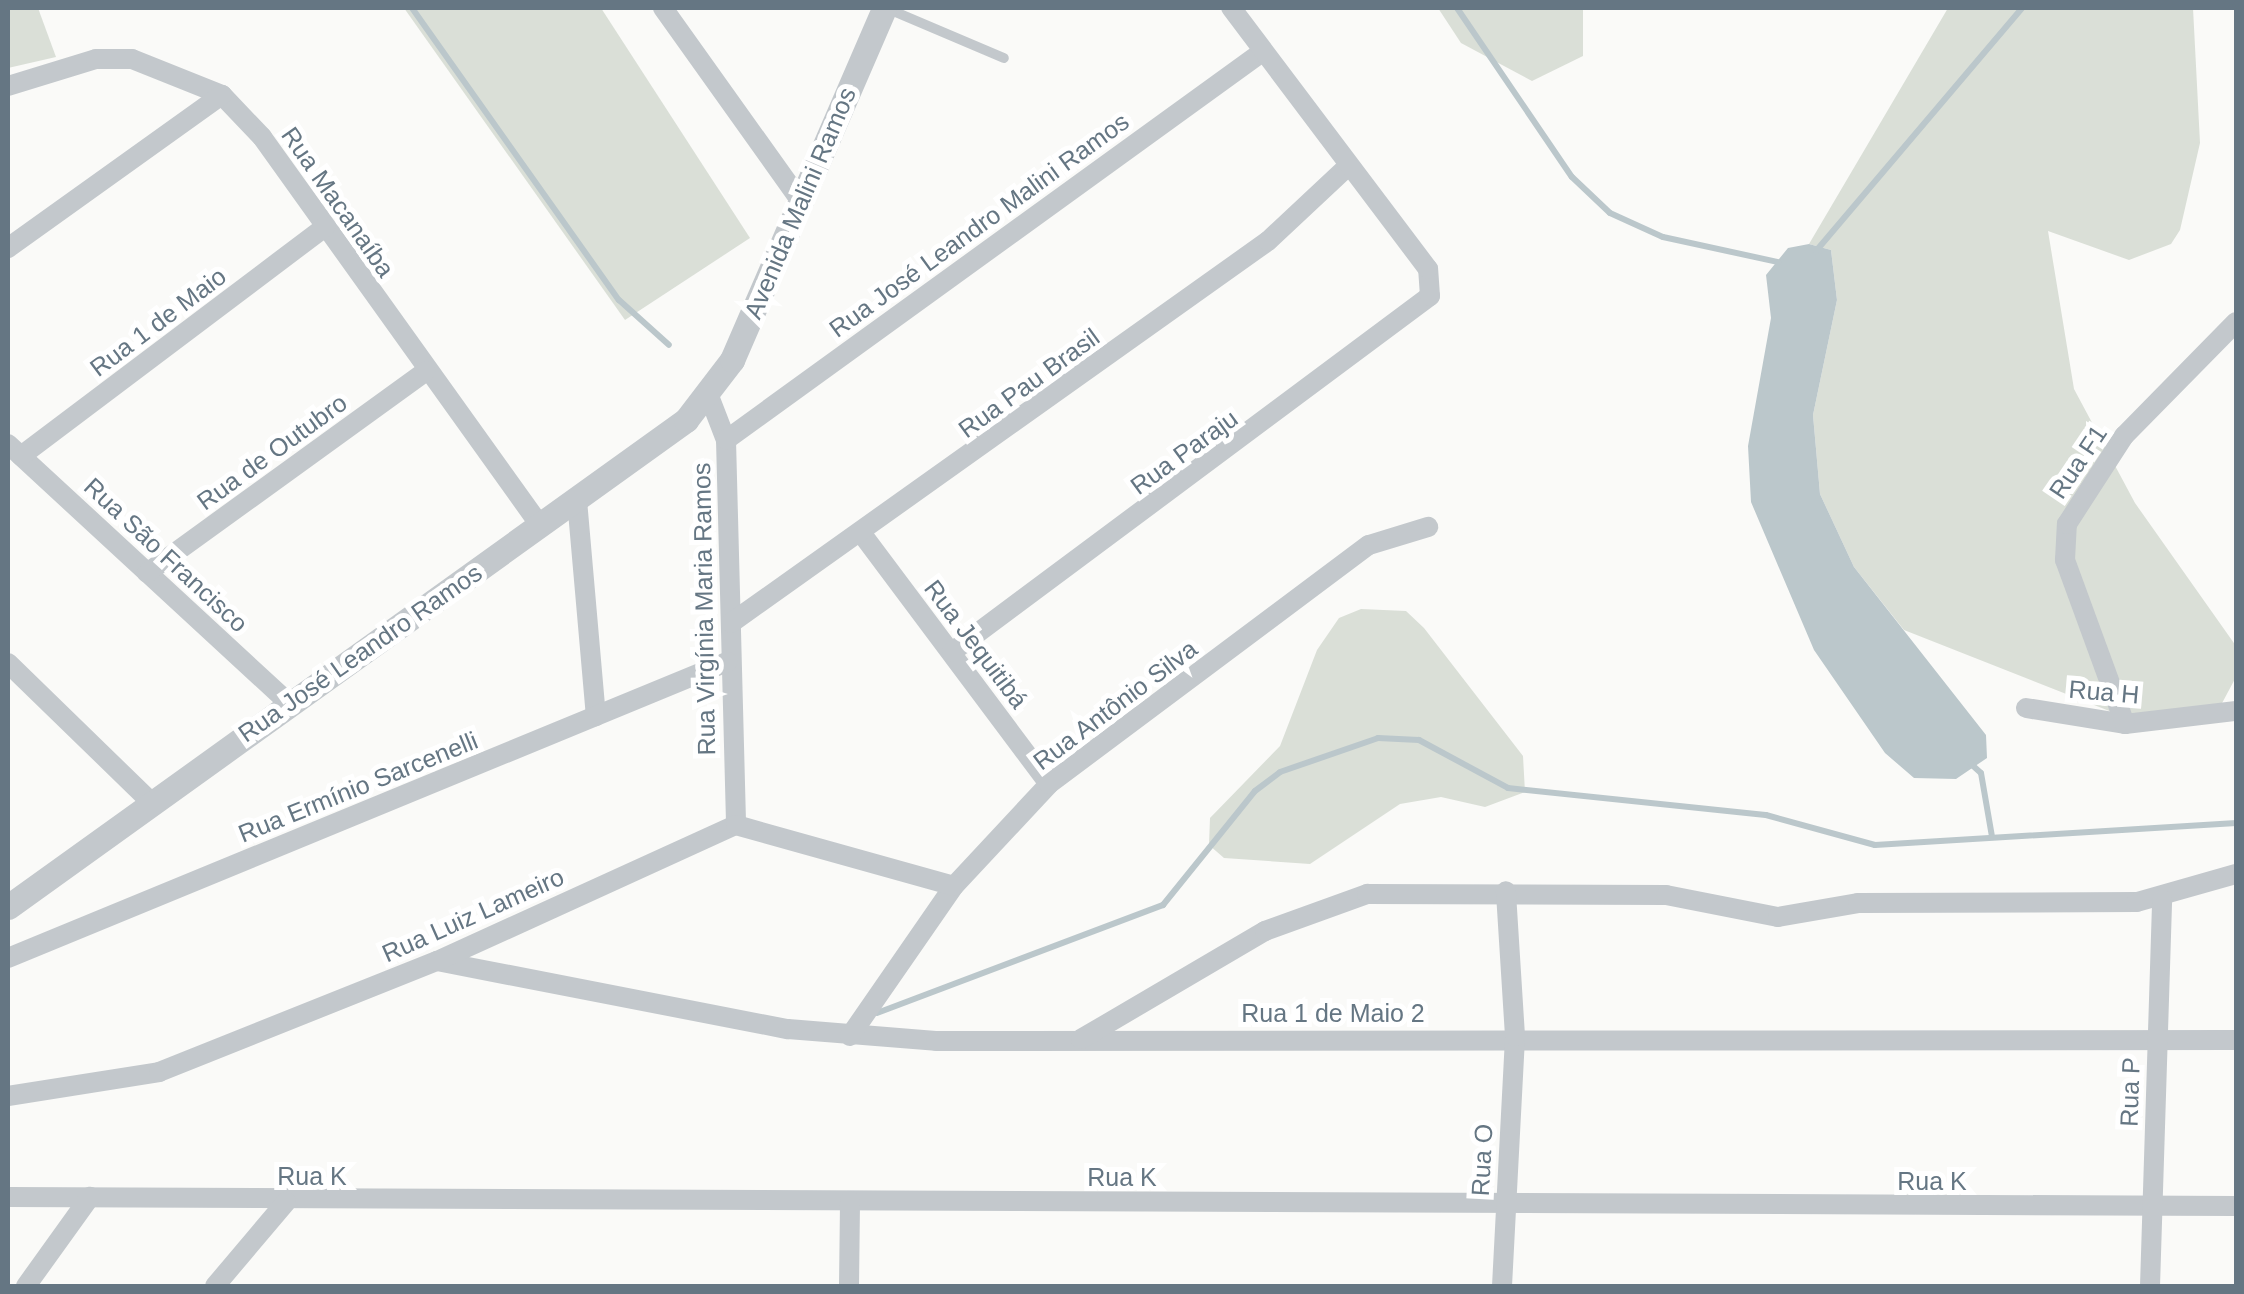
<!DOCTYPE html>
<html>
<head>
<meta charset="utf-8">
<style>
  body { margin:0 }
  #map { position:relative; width:2244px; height:1294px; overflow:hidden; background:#fafaf8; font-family:Helvetica,sans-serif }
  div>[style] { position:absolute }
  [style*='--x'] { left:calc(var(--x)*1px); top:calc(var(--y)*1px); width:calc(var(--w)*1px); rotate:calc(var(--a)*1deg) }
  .green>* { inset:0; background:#dadfd7 }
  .water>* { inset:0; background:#bbc7cb }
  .stream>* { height:6px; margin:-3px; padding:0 3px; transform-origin:3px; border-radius:3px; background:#bbc7cb }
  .service>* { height:10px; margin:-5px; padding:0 5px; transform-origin:5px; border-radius:5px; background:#c3c8cc }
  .minor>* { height:20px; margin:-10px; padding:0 10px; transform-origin:10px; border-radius:10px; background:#c3c8cc }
  .tertiary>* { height:25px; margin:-12.5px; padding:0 12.5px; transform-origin:12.5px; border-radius:12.5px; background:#c3c8cc }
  span { translate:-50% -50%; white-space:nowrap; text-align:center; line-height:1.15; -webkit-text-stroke:10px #fff; paint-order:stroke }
  .street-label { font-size:25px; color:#657683 }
  .frame { position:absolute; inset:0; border:10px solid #657683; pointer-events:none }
</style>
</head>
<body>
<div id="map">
  <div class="green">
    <i style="clip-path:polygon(8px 8px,38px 8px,56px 57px,8px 68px)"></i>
    <i style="clip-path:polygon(404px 8px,601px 8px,750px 238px,625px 320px)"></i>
    <i style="clip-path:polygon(1438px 8px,1583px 8px,1583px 56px,1532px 81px,1461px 43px)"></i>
    <i style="clip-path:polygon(1948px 8px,2193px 8px,2200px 143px,2180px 230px,2171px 244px,2129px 260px,2048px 231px,2074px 389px,2135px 503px,2236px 646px,2236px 677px,2213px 720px,2117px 714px,1904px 630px,1854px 567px,1820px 494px,1813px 415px,1837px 300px,1831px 250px,1809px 244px)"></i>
    <i style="clip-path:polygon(1361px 609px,1406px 611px,1424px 628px,1523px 756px,1525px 792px,1485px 807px,1441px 797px,1400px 804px,1310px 864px,1224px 858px,1209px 845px,1210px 818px,1280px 746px,1317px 650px,1339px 618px)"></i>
  </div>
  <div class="water">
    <i style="clip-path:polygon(1809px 244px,1831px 250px,1837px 300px,1813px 415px,1820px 494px,1854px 567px,1986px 735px,1987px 758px,1956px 779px,1914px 778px,1885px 753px,1814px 650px,1751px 502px,1748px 446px,1771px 318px,1766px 275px,1788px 248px)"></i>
  </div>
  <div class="stream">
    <i style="--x:412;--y:8;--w:358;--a:54.7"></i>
    <i style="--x:619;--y:300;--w:67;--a:42"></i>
    <i style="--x:1457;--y:8;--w:204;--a:55.8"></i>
    <i style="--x:1572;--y:177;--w:52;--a:43.5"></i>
    <i style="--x:1610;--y:213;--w:58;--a:24.4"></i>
    <i style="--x:1663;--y:237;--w:118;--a:12.3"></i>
    <i style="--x:1816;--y:251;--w:319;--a:-49.7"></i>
    <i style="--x:1971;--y:764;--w:13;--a:42"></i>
    <i style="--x:1981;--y:773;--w:65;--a:80.2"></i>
    <i style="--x:877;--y:1013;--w:306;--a:-20.7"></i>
    <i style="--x:1163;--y:905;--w:146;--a:-51.1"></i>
    <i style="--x:1255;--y:791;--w:31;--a:-37"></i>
    <i style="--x:1280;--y:772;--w:104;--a:-19.1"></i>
    <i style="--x:1378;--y:738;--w:41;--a:2.8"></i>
    <i style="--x:1419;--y:740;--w:101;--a:28.3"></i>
    <i style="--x:1508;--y:788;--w:259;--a:6"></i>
    <i style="--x:1766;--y:815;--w:113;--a:15.4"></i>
    <i style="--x:1875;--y:845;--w:362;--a:-3.5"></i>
  </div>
  <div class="service">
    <i style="--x:886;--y:8;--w:128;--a:23"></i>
  </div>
  <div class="minor">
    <i style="--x:663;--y:8;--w:236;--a:54.5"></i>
    <i style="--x:8;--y:86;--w:92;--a:-17.1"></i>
    <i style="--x:96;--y:59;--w:36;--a:0"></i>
    <i style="--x:132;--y:59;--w:97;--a:21.8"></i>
    <i style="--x:222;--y:95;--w:58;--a:46.4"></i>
    <i style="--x:262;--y:137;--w:478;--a:54.4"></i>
    <i style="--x:8;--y:248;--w:263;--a:-35.6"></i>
    <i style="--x:709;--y:396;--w:47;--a:68.9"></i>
    <i style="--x:726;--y:440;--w:385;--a:88.5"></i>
    <i style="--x:726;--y:440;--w:662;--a:-35.9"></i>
    <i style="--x:8;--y:444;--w:384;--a:42.7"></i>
    <i style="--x:21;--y:456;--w:381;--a:-37"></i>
    <i style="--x:577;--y:500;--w:217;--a:85"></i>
    <i style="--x:862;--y:534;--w:312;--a:53.2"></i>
    <i style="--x:147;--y:573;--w:344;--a:-35.9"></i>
    <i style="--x:731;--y:623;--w:659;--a:-35.43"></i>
    <i style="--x:1268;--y:241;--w:105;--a:-43.1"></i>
    <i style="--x:952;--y:652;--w:596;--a:-36.68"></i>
    <i style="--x:1430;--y:296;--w:27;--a:-94"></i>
    <i style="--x:1428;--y:269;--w:327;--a:-127"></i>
    <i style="--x:8;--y:663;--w:199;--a:44.2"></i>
    <i style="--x:2026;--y:708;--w:100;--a:9.2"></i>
    <i style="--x:2125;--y:724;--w:112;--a:-6.7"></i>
    <i style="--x:2125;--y:724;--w:175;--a:-110.1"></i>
    <i style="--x:2065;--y:560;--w:36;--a:-87"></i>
    <i style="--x:2067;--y:524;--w:105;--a:-57.1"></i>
    <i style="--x:2124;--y:436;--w:160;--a:-45.5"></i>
    <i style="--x:8;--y:958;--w:778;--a:-22.38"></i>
    <i style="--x:437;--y:961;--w:358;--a:11"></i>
    <i style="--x:788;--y:1029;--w:148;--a:4.6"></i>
    <i style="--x:936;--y:1041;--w:1300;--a:-0.04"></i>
    <i style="--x:850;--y:1036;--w:183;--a:-55.3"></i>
    <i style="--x:954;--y:886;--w:139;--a:-47"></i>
    <i style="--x:1049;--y:784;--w:399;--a:-36.8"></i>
    <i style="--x:1369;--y:545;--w:62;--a:-17"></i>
    <i style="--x:1081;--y:1039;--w:213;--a:-30.4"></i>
    <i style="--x:1265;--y:931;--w:109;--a:-19.9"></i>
    <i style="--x:1367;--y:894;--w:299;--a:0.2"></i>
    <i style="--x:1666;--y:895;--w:114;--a:11.1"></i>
    <i style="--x:1778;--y:917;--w:81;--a:-9.9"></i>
    <i style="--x:1858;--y:903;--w:279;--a:-0.2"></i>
    <i style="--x:2137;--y:902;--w:103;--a:-15.8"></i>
    <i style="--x:8;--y:1096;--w:153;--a:-9"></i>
    <i style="--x:159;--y:1072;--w:299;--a:-21.8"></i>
    <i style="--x:437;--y:961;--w:328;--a:-24.5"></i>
    <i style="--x:736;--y:825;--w:226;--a:15.6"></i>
    <i style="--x:8;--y:1197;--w:2228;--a:0.23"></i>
    <i style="--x:26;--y:1286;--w:110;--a:-54.3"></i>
    <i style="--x:215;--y:1286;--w:110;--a:-49.8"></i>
    <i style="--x:849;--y:1286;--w:85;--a:-89.3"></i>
    <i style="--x:1502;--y:1286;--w:250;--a:-87"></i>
    <i style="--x:1515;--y:1036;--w:145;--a:-93.6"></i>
    <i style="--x:2150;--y:1286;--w:387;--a:-88.2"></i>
  </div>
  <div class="tertiary">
    <i style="--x:8;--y:907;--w:835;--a:-35.69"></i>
    <i style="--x:686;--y:420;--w:76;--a:-52.5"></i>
    <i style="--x:732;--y:360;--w:383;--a:-66.6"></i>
  </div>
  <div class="street-label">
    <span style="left:338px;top:202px;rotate:55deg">Rua Macanaíba</span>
    <span style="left:800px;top:203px;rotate:-67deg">Avenida Malini Ramos</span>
    <span style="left:979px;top:225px;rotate:-36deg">Rua José Leandro Malini Ramos</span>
    <span style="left:158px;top:322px;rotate:-37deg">Rua 1 de Maio</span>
    <span style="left:1029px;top:383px;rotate:-36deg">Rua Pau Brasil</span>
    <span style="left:272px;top:452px;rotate:-36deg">Rua de Outubro</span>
    <span style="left:1184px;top:452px;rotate:-36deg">Rua Paraju</span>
    <span style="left:2078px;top:462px;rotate:-56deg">Rua F1</span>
    <span style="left:166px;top:555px;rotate:43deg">Rua São Francisco</span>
    <span style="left:704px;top:609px;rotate:-91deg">Rua Virgínia Maria Ramos</span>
    <span style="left:976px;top:644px;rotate:53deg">Rua Jequitibá</span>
    <span style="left:360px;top:653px;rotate:-35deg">Rua José Leandro Ramos</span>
    <span style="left:2104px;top:692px;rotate:5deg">Rua H</span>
    <span style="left:1115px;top:705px;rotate:-37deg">Rua Antônio Silva</span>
    <span style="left:358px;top:787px;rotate:-22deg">Rua Ermínio Sarcenelli</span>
    <span style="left:473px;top:915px;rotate:-24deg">Rua Luiz Lameiro</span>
    <span style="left:1333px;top:1013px">Rua 1 de Maio 2</span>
    <span style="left:2130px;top:1092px;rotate:-88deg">Rua P</span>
    <span style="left:1482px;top:1160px;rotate:-87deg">Rua O</span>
    <span style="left:312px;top:1176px">Rua K</span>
    <span style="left:1122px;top:1177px">Rua K</span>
    <span style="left:1932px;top:1181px">Rua K</span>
  </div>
  <div class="frame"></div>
</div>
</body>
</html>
